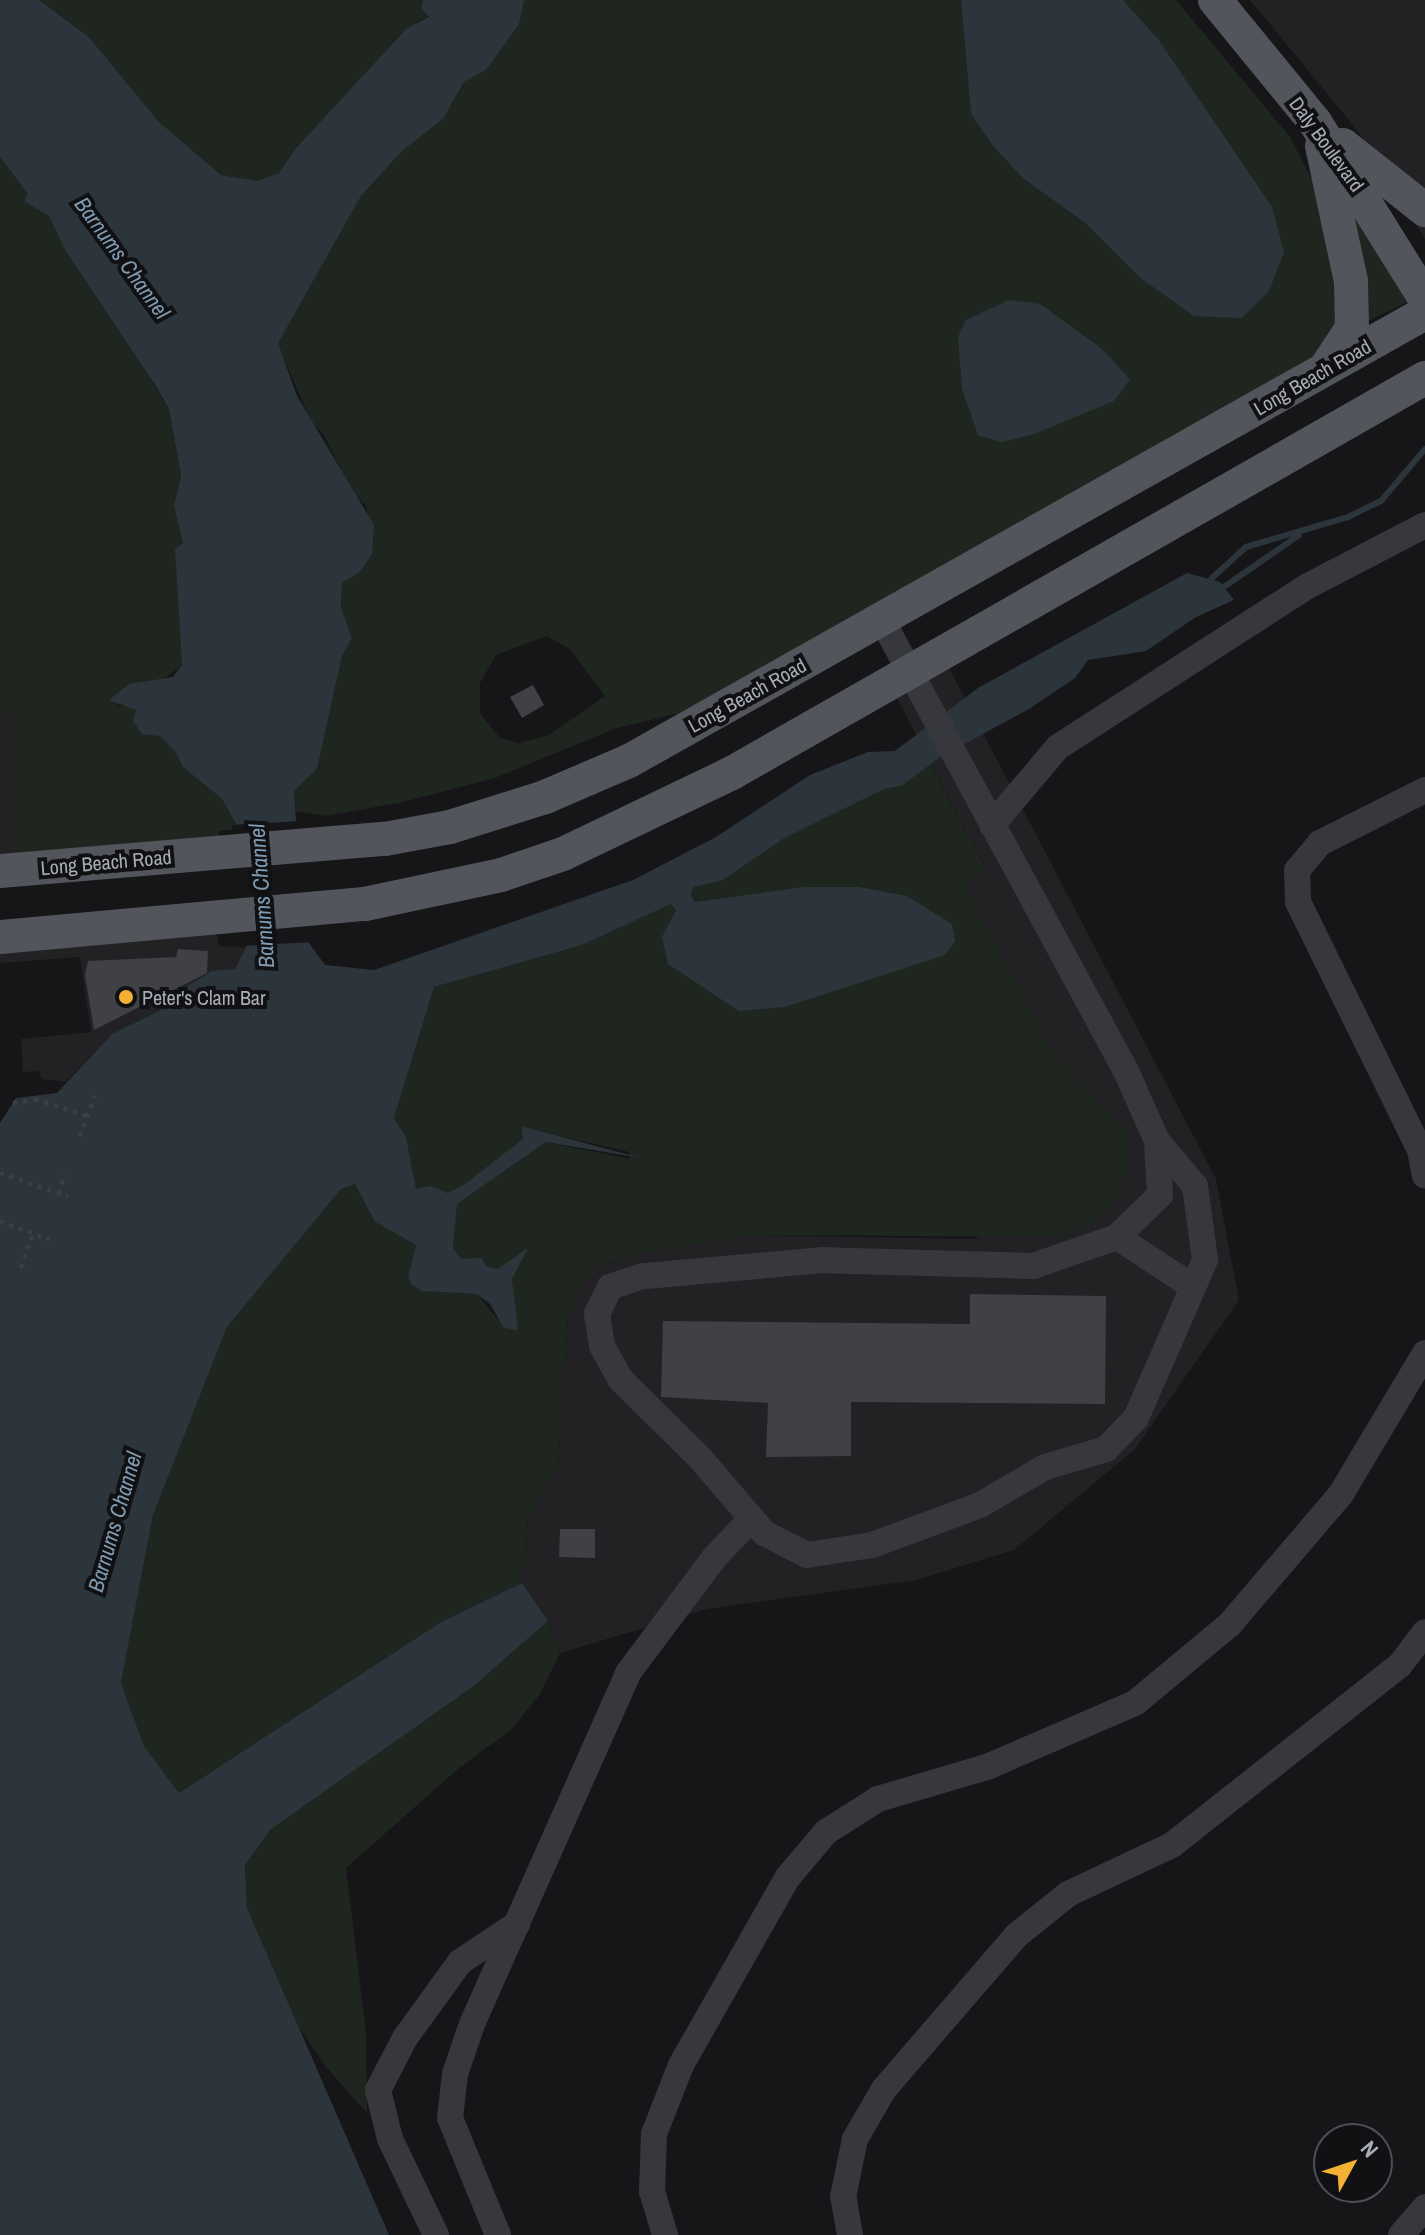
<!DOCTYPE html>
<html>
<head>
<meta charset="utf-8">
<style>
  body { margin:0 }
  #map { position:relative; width:1425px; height:2235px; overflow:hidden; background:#161618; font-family:"Archivo Narrow",sans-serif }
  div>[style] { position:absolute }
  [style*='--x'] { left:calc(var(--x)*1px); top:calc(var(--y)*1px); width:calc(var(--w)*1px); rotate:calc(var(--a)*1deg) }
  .built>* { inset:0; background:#222225 }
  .green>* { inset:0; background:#1e261f }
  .water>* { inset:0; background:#2c353c }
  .pier>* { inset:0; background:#161618 }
  .stream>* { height:6px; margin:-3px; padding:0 3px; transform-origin:3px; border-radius:3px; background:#2c353c }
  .building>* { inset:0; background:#404145 }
  .path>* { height:4px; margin-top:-2px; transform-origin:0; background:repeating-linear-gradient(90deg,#3d3f44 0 4px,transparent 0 10px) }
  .minor>* { height:26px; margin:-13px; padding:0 13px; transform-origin:13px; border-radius:13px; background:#37383d }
  .major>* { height:34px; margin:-17px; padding:0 17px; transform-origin:17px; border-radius:17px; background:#53555c }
  .dots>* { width:22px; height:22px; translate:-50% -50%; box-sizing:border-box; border:4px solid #111113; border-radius:50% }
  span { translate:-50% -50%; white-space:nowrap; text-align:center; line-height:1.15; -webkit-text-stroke:8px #111113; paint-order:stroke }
  .street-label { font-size:20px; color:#a8adb8 }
  .poi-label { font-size:20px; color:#a8adb8 }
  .left { translate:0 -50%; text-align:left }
  .water-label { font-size:22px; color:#7f9bb3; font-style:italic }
  .north { position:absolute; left:1313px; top:2123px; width:80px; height:80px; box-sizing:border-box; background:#111113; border:2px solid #4d4f55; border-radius:50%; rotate:50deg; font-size:22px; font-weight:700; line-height:32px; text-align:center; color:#a8adb8 }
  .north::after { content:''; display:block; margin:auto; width:28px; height:36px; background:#f2b134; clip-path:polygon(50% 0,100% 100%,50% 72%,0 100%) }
</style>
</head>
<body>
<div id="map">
  <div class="built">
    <i style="clip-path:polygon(1250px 0,1425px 0,1425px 239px,1357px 130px)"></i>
    <i style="clip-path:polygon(948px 666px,1216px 1179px,1239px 1300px,1135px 1449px,1014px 1550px,916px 1580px,707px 1609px,560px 1653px,548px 1621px,522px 1583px,528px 1519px,558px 1466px,568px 1316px,582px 1282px,597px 1267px,653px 1250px,755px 1235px,975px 1239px,1129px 1135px,1054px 1053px,964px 885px,986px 869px,896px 696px)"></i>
    <i style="clip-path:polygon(0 709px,14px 710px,13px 866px,0 867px)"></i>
    <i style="clip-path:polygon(0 925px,216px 930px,219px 946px,246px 947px,235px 969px,164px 1000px,167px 1007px,112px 1034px,66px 1082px,42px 1079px,38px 1071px,23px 1072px,21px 1039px,91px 1032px,80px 957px,0 963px)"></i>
  </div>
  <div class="green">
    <i style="clip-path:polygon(39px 0,423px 0,421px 9px,432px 14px,407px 28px,295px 149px,279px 173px,258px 181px,221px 175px,158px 121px,89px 37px)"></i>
    <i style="clip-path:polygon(evenodd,524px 0,961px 0,971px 114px,1024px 179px,1085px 223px,1139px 277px,1158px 39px,1123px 0,1176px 0,1290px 137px,1328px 210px,1344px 301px,1334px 333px,1311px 358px,848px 629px,679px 713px,614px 729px,495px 778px,403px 802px,326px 816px,296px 811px,294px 791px,317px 769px,342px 656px,352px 638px,341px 607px,342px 583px,360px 572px,367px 507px,352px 492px,324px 435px,311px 421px,277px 343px,361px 196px,402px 151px,443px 119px,464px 82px,486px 70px,524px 0,547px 636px,570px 649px,605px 696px,549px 735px,519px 743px,500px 738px,480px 713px,480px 683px,496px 655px,547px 636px)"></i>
    <i style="clip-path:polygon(0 157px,27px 193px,26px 202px,49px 216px,169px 409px,181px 475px,174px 506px,183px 543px,182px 665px,159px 683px,146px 682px,117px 706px,130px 704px,176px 751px,183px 767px,222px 799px,239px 829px,219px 831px,219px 848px,13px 866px,14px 711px,0 709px)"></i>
    <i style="clip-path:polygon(1341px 194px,1407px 302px,1368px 321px)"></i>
    <i style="clip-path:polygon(930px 762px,986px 870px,965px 886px,1054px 1053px,1129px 1135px,1127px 1169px,1113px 1207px,1089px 1226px,1058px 1237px,755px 1235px,653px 1250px,597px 1267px,582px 1282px,568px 1316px,558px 1466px,528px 1519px,522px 1583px,441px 1622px,179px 1793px,144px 1746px,121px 1683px,153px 1515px,227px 1327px,341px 1189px,355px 1184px,375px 1222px,416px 1245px,408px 1277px,411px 1284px,421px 1291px,477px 1294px,495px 1316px,517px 1330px,512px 1279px,517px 1265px,498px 1269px,461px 1259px,453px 1248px,457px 1204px,546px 1142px,630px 1159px,629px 1152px,521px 1127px,523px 1139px,514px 1148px,465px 1184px,448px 1193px,431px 1186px,416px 1190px,406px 1137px,394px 1118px,434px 987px,582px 945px,671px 904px,676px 909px,670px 922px,785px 1007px,858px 982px,763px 893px,693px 902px,691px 895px,694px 887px,723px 880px,783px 839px,884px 789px,901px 786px)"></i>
    <i style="clip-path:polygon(548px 1621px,560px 1653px,540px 1694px,512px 1729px,459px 1768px,346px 1868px,366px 2033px,367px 2113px,326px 2067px,299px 2027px,247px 1908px,245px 1865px,270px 1830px,475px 1685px)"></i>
  </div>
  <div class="water">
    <i style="clip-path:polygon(0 0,39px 0,89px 37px,158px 121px,221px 175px,258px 181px,279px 173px,295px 149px,407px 28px,429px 17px,421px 8px,423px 0,524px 0,519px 24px,486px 70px,464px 82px,443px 119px,402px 151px,361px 196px,278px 343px,297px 396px,374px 525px,372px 554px,360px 572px,342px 583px,341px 607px,352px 638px,342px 656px,317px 769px,294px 791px,304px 936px,325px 965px,374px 970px,633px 880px,716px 837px,810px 775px,868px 752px,895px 751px,978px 688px,1187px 573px,1220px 582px,1234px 600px,1196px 617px,1146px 651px,1088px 660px,1075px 678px,1029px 709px,942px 756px,901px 786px,884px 789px,783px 839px,723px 880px,694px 887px,691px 894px,694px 902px,804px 887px,859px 887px,907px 896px,952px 924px,955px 941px,945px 955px,785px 1007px,739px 1011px,668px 964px,662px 937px,676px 910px,671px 904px,582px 945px,434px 987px,394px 1118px,406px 1137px,416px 1189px,431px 1186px,448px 1193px,465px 1184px,523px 1139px,521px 1126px,641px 1158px,546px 1142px,457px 1204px,453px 1248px,461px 1259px,482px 1258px,486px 1266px,498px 1269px,528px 1248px,512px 1279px,518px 1330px,504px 1328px,490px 1304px,477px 1294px,421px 1291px,411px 1284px,408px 1277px,416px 1245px,375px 1222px,355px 1184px,341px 1189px,227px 1327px,153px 1515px,121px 1683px,144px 1746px,179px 1793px,441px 1622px,522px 1583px,548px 1621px,475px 1685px,270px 1830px,245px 1865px,247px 1908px,389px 2235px,0 2235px,0 1123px,16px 1098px,57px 1093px,112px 1034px,167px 1007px,164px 1000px,212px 971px,235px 969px,246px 947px,239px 829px,222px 799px,183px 767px,175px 751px,160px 736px,142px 734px,133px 721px,136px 710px,109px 700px,129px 684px,173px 677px,182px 665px,175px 549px,183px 543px,174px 506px,181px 475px,169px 409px,157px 388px,65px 250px,49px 216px,25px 202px,27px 193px,0 157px)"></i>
    <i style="clip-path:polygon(961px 0,1123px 0,1158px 39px,1272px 207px,1284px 252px,1269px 291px,1242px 318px,1194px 316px,1139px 277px,1085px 223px,1024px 179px,994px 147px,971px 114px)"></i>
    <i style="clip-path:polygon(1009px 300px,1040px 304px,1101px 348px,1130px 379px,1114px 401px,1034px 434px,1001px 442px,978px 435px,962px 389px,958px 337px,966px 320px)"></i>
  </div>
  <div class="pier">
    <i style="clip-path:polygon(300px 821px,308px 935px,313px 942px,242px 946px,232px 825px)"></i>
  </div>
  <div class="stream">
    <i style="--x:1211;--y:579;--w:47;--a:-42.4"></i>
    <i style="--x:1246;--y:547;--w:106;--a:-16.4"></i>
    <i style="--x:1348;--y:517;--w:37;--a:-26"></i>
    <i style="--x:1381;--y:501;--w:68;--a:-49.8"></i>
    <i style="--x:1224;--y:587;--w:91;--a:-34.7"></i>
  </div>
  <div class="building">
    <i style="clip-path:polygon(533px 685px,544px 705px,522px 718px,510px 697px)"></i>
    <i style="clip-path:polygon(178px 949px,208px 951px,207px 973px,94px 1030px,85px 975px,88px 961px,176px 957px)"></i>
    <i style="clip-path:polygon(970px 1294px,1106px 1296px,1105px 1404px,851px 1402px,851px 1456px,766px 1457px,768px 1403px,661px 1397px,663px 1321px,970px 1324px)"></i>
    <i style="clip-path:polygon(560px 1529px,595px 1529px,595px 1558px,559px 1557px)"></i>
  </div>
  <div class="path">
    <i style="--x:13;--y:1103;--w:22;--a:-10"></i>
    <i style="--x:35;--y:1099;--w:54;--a:18.4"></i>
    <i style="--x:80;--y:1136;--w:43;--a:-69.4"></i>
    <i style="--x:0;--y:1173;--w:72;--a:19.4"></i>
    <i style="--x:59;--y:1194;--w:21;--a:-73"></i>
    <i style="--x:0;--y:1221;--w:53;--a:20.8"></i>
    <i style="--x:21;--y:1268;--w:36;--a:-71"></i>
  </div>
  <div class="minor">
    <i style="--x:882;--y:620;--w:513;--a:61.59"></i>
    <i style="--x:1126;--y:1071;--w:77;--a:66.1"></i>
    <i style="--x:1157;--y:1141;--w:54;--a:86.8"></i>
    <i style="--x:1160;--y:1195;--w:60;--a:135.7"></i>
    <i style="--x:1117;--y:1237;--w:89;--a:161"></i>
    <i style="--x:1033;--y:1266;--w:209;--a:-178.4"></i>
    <i style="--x:824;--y:1260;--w:182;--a:174.9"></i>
    <i style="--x:643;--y:1276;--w:35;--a:162"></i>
    <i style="--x:610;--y:1287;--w:30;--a:116"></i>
    <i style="--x:597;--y:1314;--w:32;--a:81"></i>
    <i style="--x:602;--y:1346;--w:38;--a:61"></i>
    <i style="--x:620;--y:1379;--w:112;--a:44.6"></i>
    <i style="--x:700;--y:1458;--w:99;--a:49.5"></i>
    <i style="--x:764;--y:1533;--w:48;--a:27.1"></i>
    <i style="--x:807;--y:1555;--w:66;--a:-8.7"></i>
    <i style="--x:872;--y:1545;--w:115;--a:-20.3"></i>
    <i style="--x:980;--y:1505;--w:75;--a:-30.3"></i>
    <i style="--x:1045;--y:1467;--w:64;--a:-16.4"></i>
    <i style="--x:1106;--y:1449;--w:43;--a:-45.9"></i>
    <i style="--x:1136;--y:1418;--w:172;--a:-66.4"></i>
    <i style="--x:1205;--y:1260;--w:75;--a:-97.7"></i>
    <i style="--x:1195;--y:1186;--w:59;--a:-130.2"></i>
    <i style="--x:1425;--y:790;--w:118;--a:153.2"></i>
    <i style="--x:1320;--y:843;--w:35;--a:130"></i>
    <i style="--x:1297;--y:870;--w:32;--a:88"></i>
    <i style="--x:1298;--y:902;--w:276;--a:63.8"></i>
    <i style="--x:1420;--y:1150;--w:26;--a:79"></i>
    <i style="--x:992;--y:825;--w:102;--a:-49.8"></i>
    <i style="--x:1058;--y:747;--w:295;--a:-32.8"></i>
    <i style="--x:1306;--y:587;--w:134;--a:-27.5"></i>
    <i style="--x:1117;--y:1237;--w:91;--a:33.3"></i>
    <i style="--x:436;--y:2235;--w:106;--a:-115.6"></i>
    <i style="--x:390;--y:2139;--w:50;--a:-103.8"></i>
    <i style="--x:378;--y:2090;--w:59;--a:-62.6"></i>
    <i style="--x:405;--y:2038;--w:94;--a:-54.1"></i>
    <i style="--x:460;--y:1962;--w:69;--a:-33.7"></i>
    <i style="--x:498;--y:2235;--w:126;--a:-112.3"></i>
    <i style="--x:450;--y:2118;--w:44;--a:-83.5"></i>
    <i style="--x:455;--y:2074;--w:53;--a:-71.2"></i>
    <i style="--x:472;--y:2024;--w:384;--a:-66"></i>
    <i style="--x:628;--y:1673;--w:144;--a:-53.2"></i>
    <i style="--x:714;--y:1558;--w:54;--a:-46.5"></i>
    <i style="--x:665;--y:2235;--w:46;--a:-106.5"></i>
    <i style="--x:652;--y:2191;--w:57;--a:-88"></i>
    <i style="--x:654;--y:2134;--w:74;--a:-68.6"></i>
    <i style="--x:681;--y:2065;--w:216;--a:-60.4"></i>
    <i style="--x:788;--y:1877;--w:59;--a:-49.8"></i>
    <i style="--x:826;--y:1832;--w:62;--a:-32.4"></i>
    <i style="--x:878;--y:1799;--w:114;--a:-16.4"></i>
    <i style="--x:987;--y:1767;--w:161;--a:-23.4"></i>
    <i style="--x:1135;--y:1703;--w:124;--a:-39.7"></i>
    <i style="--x:1230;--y:1624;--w:171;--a:-49.5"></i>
    <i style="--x:1341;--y:1494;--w:164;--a:-59.2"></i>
    <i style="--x:850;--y:2235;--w:39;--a:-100"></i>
    <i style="--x:843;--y:2197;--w:59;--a:-78.3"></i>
    <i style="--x:855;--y:2139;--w:58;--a:-59.9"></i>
    <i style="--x:884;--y:2089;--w:203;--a:-49.2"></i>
    <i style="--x:1017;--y:1935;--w:65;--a:-38.8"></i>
    <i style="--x:1068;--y:1894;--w:115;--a:-25.2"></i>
    <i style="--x:1172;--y:1845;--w:290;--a:-38.3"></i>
    <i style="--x:1400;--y:1665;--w:41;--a:-52.9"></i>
    <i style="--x:1401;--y:2235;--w:37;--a:-49"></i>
  </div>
  <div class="major">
    <i style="--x:1215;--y:0;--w:158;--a:50.7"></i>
    <i style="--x:1315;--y:122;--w:208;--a:58.1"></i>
    <i style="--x:1343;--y:145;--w:105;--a:38.4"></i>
    <i style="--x:1322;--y:146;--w:138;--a:77.9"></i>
    <i style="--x:1351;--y:281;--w:47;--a:88.8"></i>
    <i style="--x:1352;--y:328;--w:45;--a:123.3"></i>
    <i style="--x:0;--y:871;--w:386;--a:-4.8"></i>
    <i style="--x:385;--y:839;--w:66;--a:-10.5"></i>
    <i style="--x:450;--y:827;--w:100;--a:-17.5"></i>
    <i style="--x:545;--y:797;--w:91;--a:-23.2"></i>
    <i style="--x:629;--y:761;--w:913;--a:-29.37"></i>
    <i style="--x:0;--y:937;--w:366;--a:-5.2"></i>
    <i style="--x:365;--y:904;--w:139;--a:-12"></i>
    <i style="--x:501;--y:875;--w:65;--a:-18.7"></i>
    <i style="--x:563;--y:854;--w:187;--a:-25.6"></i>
    <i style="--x:732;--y:773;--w:798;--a:-29.68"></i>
  </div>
  <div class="dots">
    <i style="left:126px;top:997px;background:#f2b134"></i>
  </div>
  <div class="street-label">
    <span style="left:1327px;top:144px;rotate:54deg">Daly Boulevard</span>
    <span style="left:1312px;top:377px;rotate:-30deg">Long Beach Road</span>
    <span style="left:747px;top:695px;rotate:-29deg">Long Beach Road</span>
    <span style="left:106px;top:862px;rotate:-5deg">Long Beach Road</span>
  </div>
  <div class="poi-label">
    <span class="left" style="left:142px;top:997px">Peter's Clam Bar</span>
  </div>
  <div class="water-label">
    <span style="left:122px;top:258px;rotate:54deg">Barnums Channel</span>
    <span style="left:262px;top:896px;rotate:-94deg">Barnums Channel</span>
    <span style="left:115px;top:1522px;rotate:-74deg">Barnums Channel</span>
  </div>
  <div class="north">N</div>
</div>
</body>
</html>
